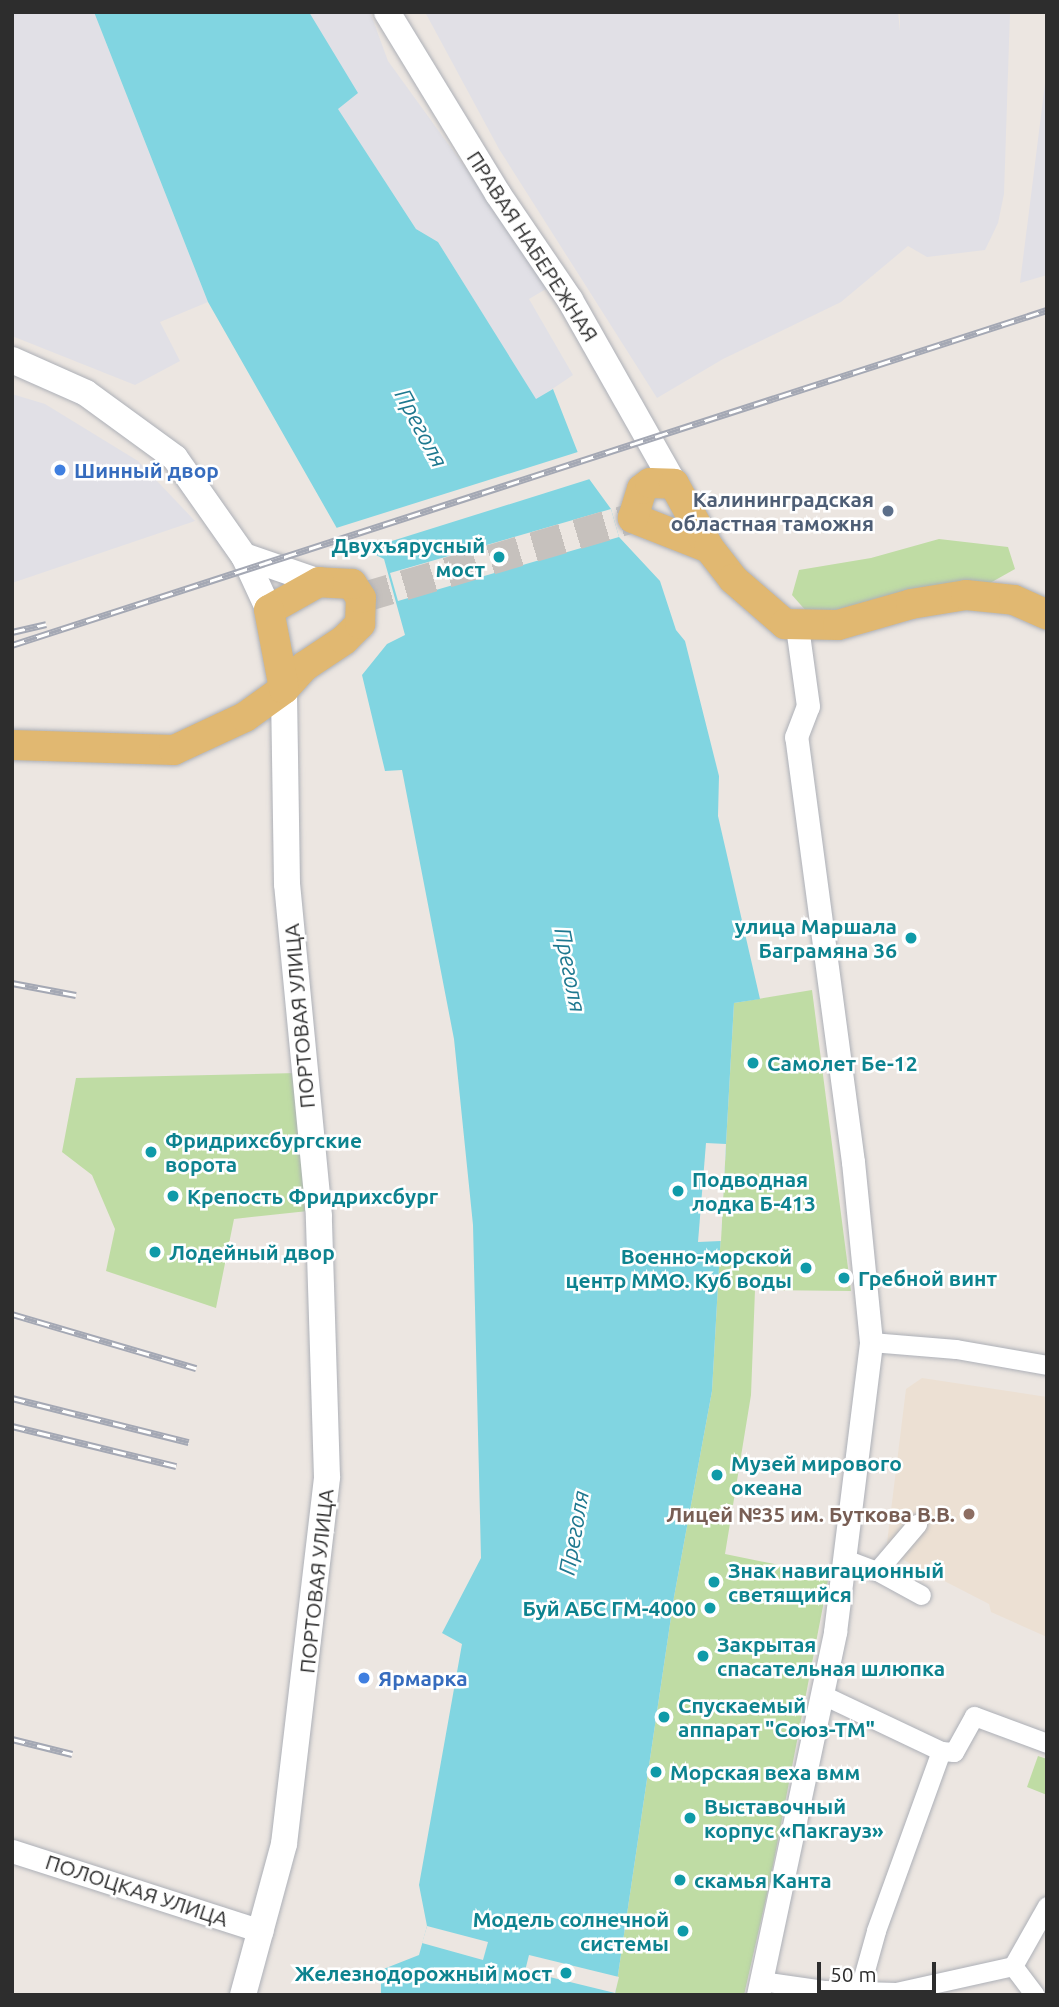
<!DOCTYPE html>
<html>
<head>
<meta charset="utf-8">
<style>
  body { margin:0 }
  #map { position:relative; width:1059px; height:2007px; overflow:hidden; background:#ece6e1; font-family:Ubuntu,sans-serif }
  div>[style] { position:absolute }
  [style*='--x'] { left:calc(var(--x)*1px); top:calc(var(--y)*1px); width:calc(var(--w)*1px); rotate:calc(var(--a)*1deg) }
  .industrial>* { inset:0; background:#e1e0e6 }
  .education>* { inset:0; background:#ece0d3 }
  .green>* { inset:0; background:#bfdca4 }
  .water>* { inset:0; background:#81d5e1 }
  .pier>* { inset:0; background:#ece6e1 }
  .primary-tunnel>* { height:30px; margin-top:-15px; transform-origin:0; background:repeating-linear-gradient(90deg,#c6c1bd 0 30px,transparent 0 45px) }
  .roads { filter:drop-shadow(0 0 2px #adb0b7) drop-shadow(0 0 2px #adb0b7) }
  .minor>* { height:19px; margin:-9.5px; padding:0 9.5px; transform-origin:9.5px; border-radius:9.5px; background:#fff }
  .tertiary>* { height:23px; margin:-11.5px; padding:0 11.5px; transform-origin:11.5px; border-radius:11.5px; background:#fff }
  .secondary>* { height:26px; margin:-13px; padding:0 13px; transform-origin:13px; border-radius:13px; background:#fff }
  .primary>* { height:30px; margin:-15px; padding:0 15px; transform-origin:15px; border-radius:15px; background:#e1b871 }
  .rail>* { height:7px; margin-top:-3.5px; transform-origin:0; background:repeating-linear-gradient(90deg,#fff 0 13px,#a4a8b4 0 26px); box-sizing:border-box; border-block:2px solid #a4a8b4 }
  .dots>* { width:19px; height:19px; translate:-50% -50%; box-sizing:border-box; border:4px solid #fff; border-radius:50% }
  span { translate:-50% -50%; white-space:nowrap; text-align:center; line-height:1.15; -webkit-text-stroke:5px #fff; paint-order:stroke }
  .street-label { font-size:21px; color:#2d2d2d }
  .shop-label { font-size:21px; color:#366cbe; font-weight:700 }
  .left { translate:0 -50%; text-align:left }
  .service-label { font-size:21px; color:#4e5e75; font-weight:700 }
  .right { translate:-100% -50%; text-align:right }
  .culture-label { font-size:21px; color:#0d838f; font-weight:700 }
  .education-label { font-size:21px; color:#785e54; font-weight:700 }
  .water-label { font-size:23px; color:#1e788f; font-style:italic }
  .frame { position:absolute; inset:0; border:14px solid #2d2d2d; pointer-events:none }
  .scale { position:absolute; left:817px; top:1962px; width:119px; height:32px; box-sizing:border-box; border:4px solid #2d2d2d; border-top:0; padding-left:9px; font-size:21px; line-height:24px; white-space:nowrap; color:#2d2d2d; -webkit-text-stroke:5px #fff; paint-order:stroke }
</style>
</head>
<body>
<div id="map">
  <div class="industrial">
    <i style="clip-path:polygon(12px 12px,94px 12px,208px 302px,160px 322px,180px 361px,135px 385px,12px 336px)"></i>
    <i style="clip-path:polygon(309px 12px,370px 12px,388px 61px,551px 286px,529px 299px,573px 375px,536px 400px,438px 242px,416px 229px,337px 108px,357px 93px)"></i>
    <i style="clip-path:polygon(425px 12px,898px 12px,900px 32px,900px 12px,1010px 12px,1004px 194px,998px 223px,985px 250px,927px 257px,908px 246px,841px 302px,723px 359px,657px 398px,499px 149px)"></i>
    <i style="clip-path:polygon(1047px 68px,1047px 275px,1020px 283px)"></i>
    <i style="clip-path:polygon(12px 394px,45px 404px,138px 461px,195px 521px,12px 583px)"></i>
  </div>
  <div class="education">
    <i style="clip-path:polygon(922px 1378px,1047px 1397px,1047px 1637px,991px 1612px,989px 1604px,886px 1551px,906px 1389px)"></i>
  </div>
  <div class="green">
    <i style="clip-path:polygon(939px 539px,1008px 547px,1015px 569px,983px 587px,856px 613px,807px 612px,792px 595px,799px 570px,871px 558px)"></i>
    <i style="clip-path:polygon(812px 990px,851px 1291px,755px 1290px,751px 1395px,725px 1554px,829px 1575px,770px 1881px,744px 1995px,615px 1995px,674px 1597px,712px 1391px,734px 1003px)"></i>
    <i style="clip-path:polygon(298px 1073px,308px 1211px,234px 1219px,216px 1308px,106px 1271px,115px 1229px,92px 1175px,62px 1152px,76px 1078px)"></i>
    <i style="clip-path:polygon(1038px 1756px,1047px 1759px,1047px 1795px,1027px 1787px)"></i>
  </div>
  <div class="water">
    <i style="clip-path:polygon(94px 12px,309px 12px,358px 93px,338px 109px,416px 229px,438px 242px,536px 399px,553px 389px,587px 476px,611px 509px,619px 537px,660px 581px,676px 630px,685px 641px,719px 776px,718px 816px,760px 999px,734px 1003px,712px 1391px,674px 1597px,615px 1995px,381px 1995px,381px 1970px,419px 1955px,427px 1926px,419px 1885px,462px 1644px,442px 1633px,481px 1558px,473px 1225px,454px 1039px,402px 770px,385px 771px,362px 675px,387px 644px,405px 635px,384px 559px,343px 539px,208px 302px)"></i>
  </div>
  <div class="pier">
    <i style="clip-path:polygon(581px 451px,593px 478px,360px 551px,341px 542px,333px 529px)"></i>
    <i style="clip-path:polygon(611px 509px,619px 537px,398px 601px,390px 573px)"></i>
    <i style="clip-path:polygon(706px 1143px,726px 1144px,721px 1241px,698px 1242px)"></i>
    <i style="clip-path:polygon(427px 1926px,488px 1942px,483px 1960px,422px 1943px)"></i>
    <i style="clip-path:polygon(529px 1955px,619px 1977px,615px 1993px,525px 1971px)"></i>
  </div>
  <div class="primary-tunnel">
    <i style="--x:361;--y:598;--w:284;--a:-16.4"></i>
  </div>
  <div class="roads">
    <div class="minor">
      <i style="--x:871;--y:1342;--w:85;--a:4.7"></i>
      <i style="--x:956;--y:1349;--w:92;--a:10"></i>
      <i style="--x:845;--y:1559;--w:34;--a:21"></i>
      <i style="--x:877;--y:1571;--w:62;--a:-49.6"></i>
      <i style="--x:877;--y:1571;--w:50;--a:28.6"></i>
      <i style="--x:823;--y:1695;--w:131;--a:25.4"></i>
      <i style="--x:941;--y:1751;--w:191;--a:109.9"></i>
      <i style="--x:876;--y:1931;--w:63;--a:105.6"></i>
      <i style="--x:941;--y:1751;--w:13;--a:4"></i>
      <i style="--x:954;--y:1752;--w:41;--a:-60.9"></i>
      <i style="--x:974;--y:1716;--w:78;--a:20.3"></i>
      <i style="--x:1013;--y:1966;--w:69;--a:-60.5"></i>
      <i style="--x:761;--y:1981;--w:65;--a:8"></i>
      <i style="--x:825;--y:1990;--w:71;--a:1.6"></i>
      <i style="--x:896;--y:1992;--w:120;--a:-12.5"></i>
      <i style="--x:1013;--y:1966;--w:36;--a:53"></i>
    </div>
    <div class="tertiary">
      <i style="--x:12;--y:1851;--w:262;--a:17.8"></i>
      <i style="--x:758;--y:1995;--w:371;--a:-78"></i>
      <i style="--x:835;--y:1632;--w:292;--a:-82.9"></i>
      <i style="--x:871;--y:1342;--w:181;--a:-95.7"></i>
      <i style="--x:853;--y:1162;--w:429;--a:-97.6"></i>
      <i style="--x:796;--y:737;--w:33;--a:-69"></i>
      <i style="--x:808;--y:706;--w:80;--a:-97.9"></i>
    </div>
    <div class="secondary">
      <i style="--x:387;--y:12;--w:213;--a:58.6"></i>
      <i style="--x:498;--y:194;--w:128;--a:55.8"></i>
      <i style="--x:570;--y:300;--w:211;--a:60.5"></i>
      <i style="--x:12;--y:360;--w:81;--a:24"></i>
      <i style="--x:86;--y:393;--w:110;--a:36.1"></i>
      <i style="--x:175;--y:458;--w:120;--a:54.9"></i>
      <i style="--x:244;--y:556;--w:60;--a:65.2"></i>
      <i style="--x:244;--y:556;--w:79;--a:19.1"></i>
      <i style="--x:243;--y:1995;--w:156;--a:-74.8"></i>
      <i style="--x:284;--y:1844;--w:370;--a:-83.3"></i>
      <i style="--x:327;--y:1477;--w:261;--a:-91.8"></i>
      <i style="--x:319;--y:1216;--w:334;--a:-95.5"></i>
      <i style="--x:287;--y:884;--w:195;--a:-90.9"></i>
    </div>
    <div class="primary">
      <i style="--x:709;--y:548;--w:82;--a:-158.5"></i>
      <i style="--x:633;--y:518;--w:30;--a:-73"></i>
      <i style="--x:642;--y:489;--w:10;--a:-37"></i>
      <i style="--x:650;--y:483;--w:24;--a:2"></i>
      <i style="--x:674;--y:484;--w:73;--a:61.3"></i>
      <i style="--x:709;--y:548;--w:39;--a:52"></i>
      <i style="--x:733;--y:579;--w:69;--a:40.9"></i>
      <i style="--x:785;--y:624;--w:53;--a:1.1"></i>
      <i style="--x:838;--y:625;--w:76;--a:-16"></i>
      <i style="--x:911;--y:604;--w:56;--a:-9.3"></i>
      <i style="--x:966;--y:595;--w:48;--a:5.9"></i>
      <i style="--x:1014;--y:600;--w:36;--a:24"></i>
      <i style="--x:12;--y:745;--w:162;--a:1.8"></i>
      <i style="--x:174;--y:750;--w:78;--a:-24.9"></i>
      <i style="--x:245;--y:717;--w:48;--a:-35.7"></i>
      <i style="--x:284;--y:689;--w:31;--a:-48"></i>
      <i style="--x:305;--y:666;--w:47;--a:-33.7"></i>
      <i style="--x:344;--y:640;--w:23;--a:-45"></i>
      <i style="--x:360;--y:624;--w:26;--a:-88"></i>
      <i style="--x:361;--y:598;--w:17;--a:-123"></i>
      <i style="--x:352;--y:584;--w:33;--a:-177"></i>
      <i style="--x:319;--y:582;--w:57;--a:150.8"></i>
      <i style="--x:269;--y:610;--w:80;--a:79.2"></i>
    </div>
  </div>
  <div class="rail">
    <i style="--x:12;--y:632;--w:35;--a:-13"></i>
    <i style="--x:12;--y:645;--w:1088;--a:-17.94"></i>
    <i style="--x:12;--y:983;--w:65;--a:10.6"></i>
    <i style="--x:12;--y:1314;--w:192;--a:16.4"></i>
    <i style="--x:12;--y:1398;--w:182;--a:14"></i>
    <i style="--x:12;--y:1426;--w:169;--a:13.7"></i>
    <i style="--x:12;--y:1739;--w:62;--a:14"></i>
  </div>
  <div class="dots">
    <i style="left:60px;top:470px;background:#3f7fe0"></i>
    <i style="left:888px;top:511px;background:#5c6f8a"></i>
    <i style="left:499px;top:557px;background:#0f9aa8"></i>
    <i style="left:911px;top:938px;background:#0f9aa8"></i>
    <i style="left:753px;top:1063px;background:#0f9aa8"></i>
    <i style="left:151px;top:1152px;background:#0f9aa8"></i>
    <i style="left:678px;top:1191px;background:#0f9aa8"></i>
    <i style="left:173px;top:1196px;background:#0f9aa8"></i>
    <i style="left:155px;top:1252px;background:#0f9aa8"></i>
    <i style="left:806px;top:1268px;background:#0f9aa8"></i>
    <i style="left:844px;top:1278px;background:#0f9aa8"></i>
    <i style="left:717px;top:1475px;background:#0f9aa8"></i>
    <i style="left:969px;top:1514px;background:#8d6e63"></i>
    <i style="left:714px;top:1582px;background:#0f9aa8"></i>
    <i style="left:710px;top:1608px;background:#0f9aa8"></i>
    <i style="left:703px;top:1656px;background:#0f9aa8"></i>
    <i style="left:364px;top:1678px;background:#3f7fe0"></i>
    <i style="left:664px;top:1717px;background:#0f9aa8"></i>
    <i style="left:656px;top:1772px;background:#0f9aa8"></i>
    <i style="left:690px;top:1818px;background:#0f9aa8"></i>
    <i style="left:680px;top:1880px;background:#0f9aa8"></i>
    <i style="left:683px;top:1931px;background:#0f9aa8"></i>
    <i style="left:566px;top:1973px;background:#0f9aa8"></i>
  </div>
  <div class="street-label">
    <span style="left:533px;top:246px;rotate:57deg">ПРАВАЯ НАБЕРЕЖНАЯ</span>
    <span style="left:299px;top:1016px;rotate:-95deg">ПОРТОВАЯ УЛИЦА</span>
    <span style="left:316px;top:1581px;rotate:-84deg">ПОРТОВАЯ УЛИЦА</span>
    <span style="left:137px;top:1890px;rotate:18deg">ПОЛОЦКАЯ УЛИЦА</span>
  </div>
  <div class="shop-label">
    <span class="left" style="left:74px;top:470px">Шинный двор</span>
    <span class="left" style="left:378px;top:1678px">Ярмарка</span>
  </div>
  <div class="service-label">
    <span class="right" style="left:874px;top:511px">Калининградская<br>областная таможня</span>
  </div>
  <div class="culture-label">
    <span class="right" style="left:485px;top:557px">Двухъярусный<br>мост</span>
    <span class="right" style="left:897px;top:938px">улица Маршала<br>Баграмяна 36</span>
    <span class="left" style="left:767px;top:1063px">Самолет Бе-12</span>
    <span class="left" style="left:165px;top:1152px">Фридрихсбургские<br>ворота</span>
    <span class="left" style="left:692px;top:1191px">Подводная<br>лодка Б-413</span>
    <span class="left" style="left:187px;top:1196px">Крепость Фридрихсбург</span>
    <span class="left" style="left:169px;top:1252px">Лодейный двор</span>
    <span class="right" style="left:792px;top:1268px">Военно-морской<br>центр ММО. Куб воды</span>
    <span class="left" style="left:858px;top:1278px">Гребной винт</span>
    <span class="left" style="left:731px;top:1475px">Музей мирового<br>океана</span>
    <span class="left" style="left:728px;top:1582px">Знак навигационный<br>светящийся</span>
    <span class="right" style="left:696px;top:1608px">Буй АБС ГМ-4000</span>
    <span class="left" style="left:717px;top:1656px">Закрытая<br>спасательная шлюпка</span>
    <span class="left" style="left:678px;top:1717px">Спускаемый<br>аппарат "Союз-ТМ"</span>
    <span class="left" style="left:670px;top:1772px">Морская веха вмм</span>
    <span class="left" style="left:704px;top:1818px">Выставочный<br>корпус «Пакгауз»</span>
    <span class="left" style="left:694px;top:1880px">скамья Канта</span>
    <span class="right" style="left:669px;top:1931px">Модель солнечной<br>системы</span>
    <span class="right" style="left:552px;top:1973px">Железнодорожный мост</span>
  </div>
  <div class="education-label">
    <span class="right" style="left:955px;top:1514px">Лицей №35 им. Буткова В.В.</span>
  </div>
  <div class="water-label">
    <span style="left:421px;top:428px;rotate:62deg">Преголя</span>
    <span style="left:570px;top:970px;rotate:79deg">Преголя</span>
    <span style="left:574px;top:1533px;rotate:-80deg">Преголя</span>
  </div>
  <div class="frame"></div>
  <div class="scale">50 m</div>
</div>
</body>
</html>
